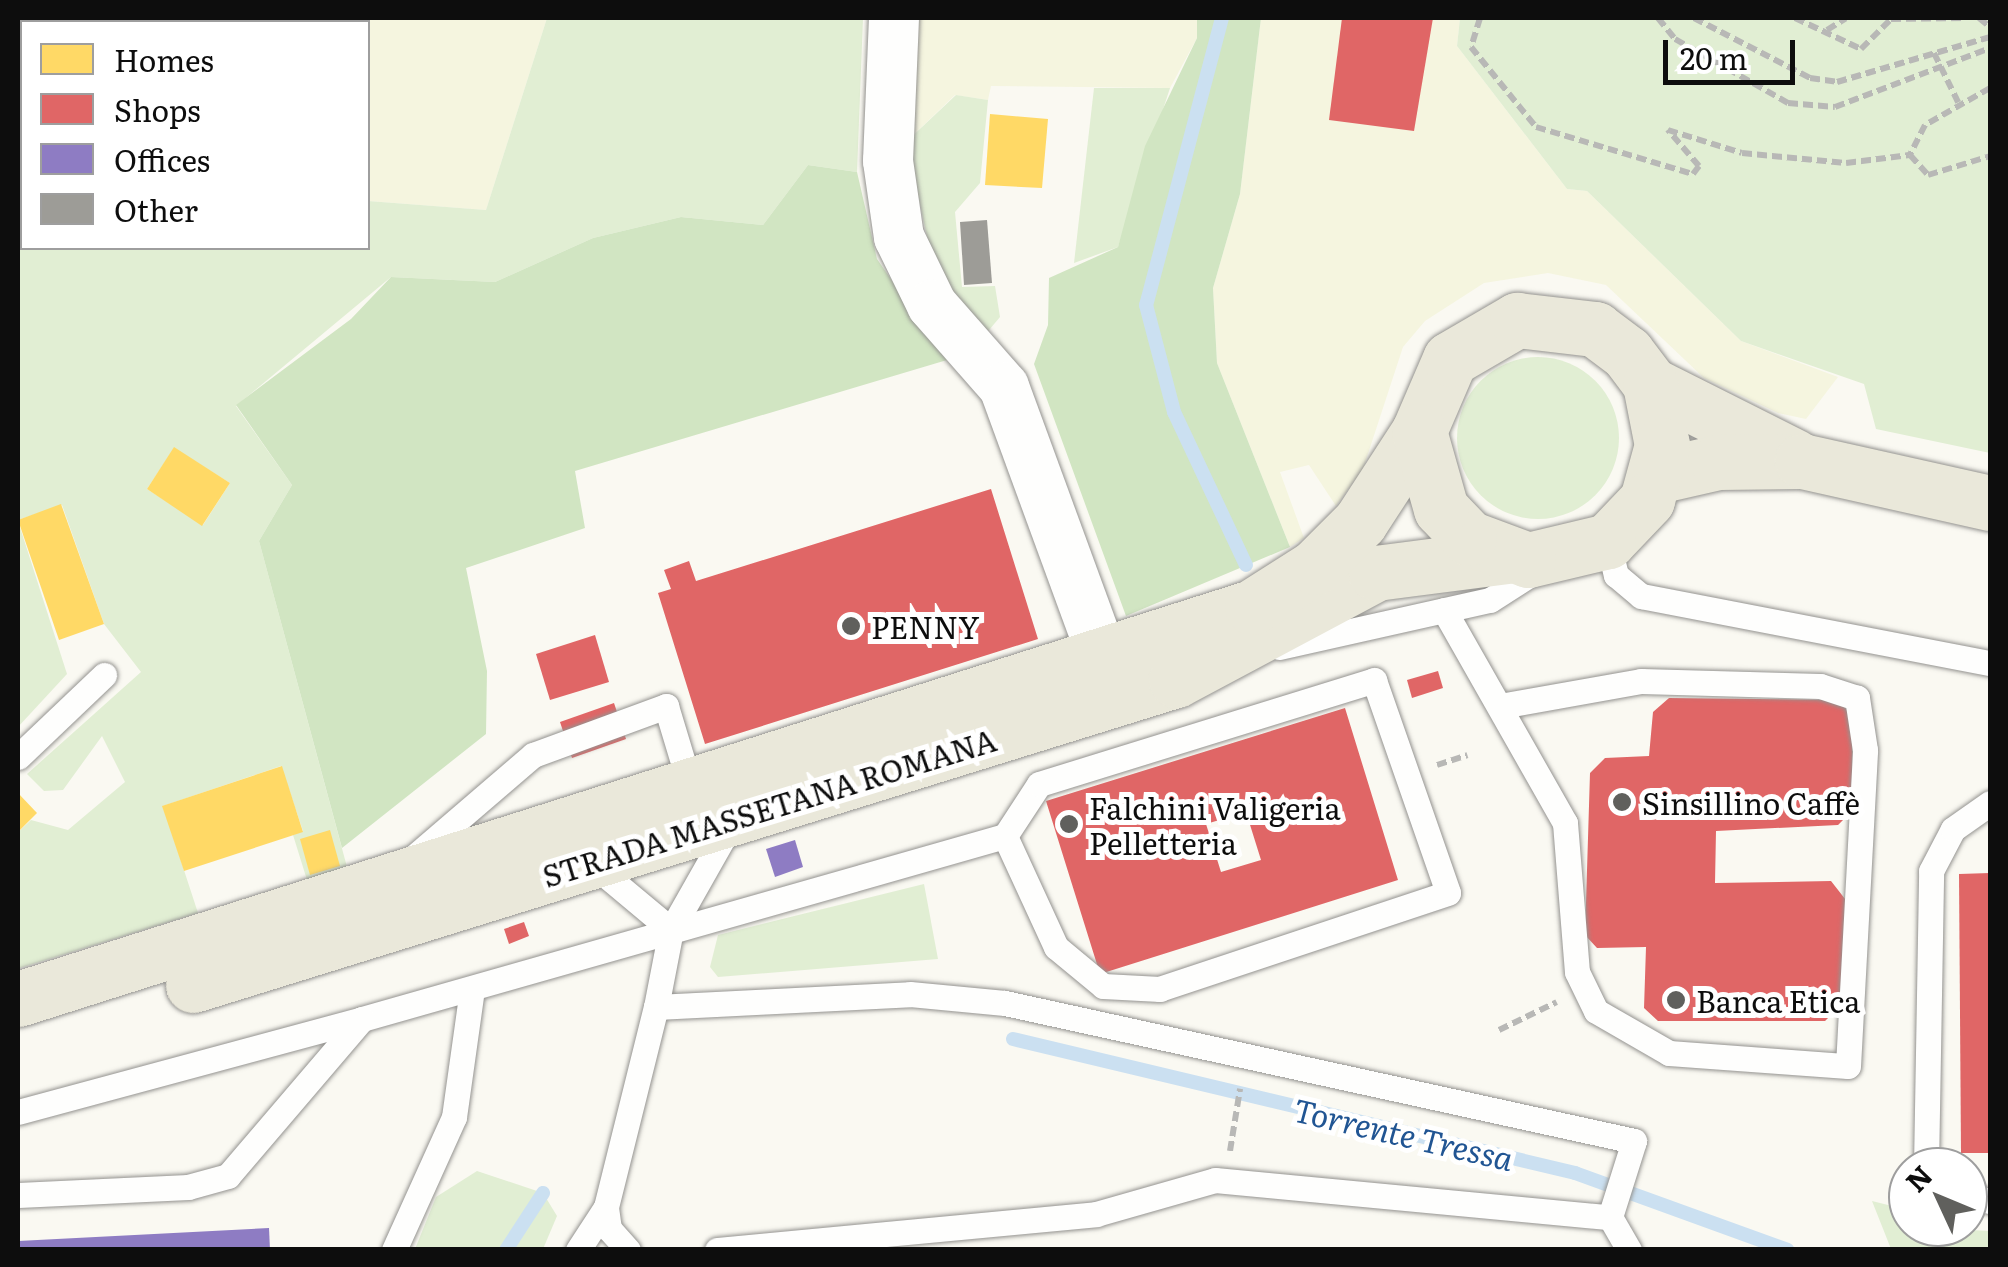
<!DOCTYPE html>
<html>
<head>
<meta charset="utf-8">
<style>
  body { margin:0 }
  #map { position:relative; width:2008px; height:1267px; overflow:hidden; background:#faf9f2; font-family:Literata,serif }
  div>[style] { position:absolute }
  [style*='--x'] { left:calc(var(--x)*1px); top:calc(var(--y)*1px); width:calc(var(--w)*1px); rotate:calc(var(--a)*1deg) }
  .farmland>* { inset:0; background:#f5f5df }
  .green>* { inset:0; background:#e1eed3 }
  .round { border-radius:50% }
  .forest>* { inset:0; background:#d1e5c2 }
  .homes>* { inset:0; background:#ffd966 }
  .shops>* { inset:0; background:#e06666 }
  .offices>* { inset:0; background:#8e7cc3 }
  .stream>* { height:14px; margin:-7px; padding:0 7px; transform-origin:7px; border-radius:7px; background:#cbe0f1 }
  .building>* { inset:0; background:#9d9c97 }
  .path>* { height:6px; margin-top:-3px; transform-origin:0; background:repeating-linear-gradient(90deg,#b8b8b6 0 10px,transparent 0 15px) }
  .roads { filter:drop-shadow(0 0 2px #949390) drop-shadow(0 0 2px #949390) }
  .service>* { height:25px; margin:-12.5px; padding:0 12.5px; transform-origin:12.5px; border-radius:12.5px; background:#fefefd }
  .minor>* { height:50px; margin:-25px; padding:0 25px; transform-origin:25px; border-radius:25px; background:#fefefd }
  .primary>* { height:55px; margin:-27.5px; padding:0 27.5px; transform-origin:27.5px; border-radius:27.5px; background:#eae8da }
  .dots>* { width:28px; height:28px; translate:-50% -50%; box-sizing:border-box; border:5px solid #fff; border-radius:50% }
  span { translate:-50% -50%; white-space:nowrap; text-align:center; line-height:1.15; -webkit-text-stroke:10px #fff; paint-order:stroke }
  .poi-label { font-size:30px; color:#0d0d0d }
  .left { translate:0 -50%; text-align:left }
  .street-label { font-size:30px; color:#0d0d0d }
  .water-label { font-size:32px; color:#215593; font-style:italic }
  .frame { position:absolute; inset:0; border:20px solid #0d0d0d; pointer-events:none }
  .legend { position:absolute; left:20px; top:20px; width:350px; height:230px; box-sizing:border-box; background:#fff; border:2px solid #9e9e9e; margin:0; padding:12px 18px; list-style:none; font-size:30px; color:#0d0d0d }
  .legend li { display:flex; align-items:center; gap:20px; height:50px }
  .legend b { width:50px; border:2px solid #9e9e9e }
  .north { position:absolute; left:1888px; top:1147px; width:100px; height:100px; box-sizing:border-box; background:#fff; border:2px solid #9e9e9e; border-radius:50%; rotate:314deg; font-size:28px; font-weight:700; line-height:40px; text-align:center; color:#0d0d0d }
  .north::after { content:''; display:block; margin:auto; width:35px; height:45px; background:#60605d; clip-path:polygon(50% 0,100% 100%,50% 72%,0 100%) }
  .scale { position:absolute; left:1663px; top:40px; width:132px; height:45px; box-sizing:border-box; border:5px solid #0d0d0d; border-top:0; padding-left:12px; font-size:30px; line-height:35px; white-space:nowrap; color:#0d0d0d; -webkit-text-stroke:8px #fff; paint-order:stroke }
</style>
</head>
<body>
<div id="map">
  <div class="farmland">
    <i style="clip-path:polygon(100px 18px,222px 18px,255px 22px,101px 22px)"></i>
    <i style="clip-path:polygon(328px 18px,547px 18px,486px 210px,368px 201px,368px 22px)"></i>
    <i style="clip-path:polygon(915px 18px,1197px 18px,1197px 38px,1170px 88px,991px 86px,988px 100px,955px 95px,906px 142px)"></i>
    <i style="clip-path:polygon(1261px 18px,1460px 18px,1457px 46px,1567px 189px,1587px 191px,1741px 341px,1838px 377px,1806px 419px,1778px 413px,1704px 378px,1606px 285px,1548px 273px,1484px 283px,1425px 321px,1403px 347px,1363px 469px,1336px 506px,1309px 465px,1280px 472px,1304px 538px,1290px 547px,1217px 363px,1213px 288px,1240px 194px)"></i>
  </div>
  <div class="green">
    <i style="clip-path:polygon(evenodd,18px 18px,101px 22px,22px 22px,22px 248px,368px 248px,368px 201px,486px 210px,547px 18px,863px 18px,857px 172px,808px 165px,763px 225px,681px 217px,593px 238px,495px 282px,391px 277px,236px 406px,292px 485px,259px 541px,347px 867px,307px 880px,293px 835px,303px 831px,281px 766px,163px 806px,198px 913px,20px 968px,18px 832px,31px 820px,68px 830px,125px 782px,102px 736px,63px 790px,44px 791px,27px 774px,141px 672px,104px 624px,62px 505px,18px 520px,18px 18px,174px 448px,230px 483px,203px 525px,147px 489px,174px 448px)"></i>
    <i style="clip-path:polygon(1460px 18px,1990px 18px,1990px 453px,1876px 429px,1864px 384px,1741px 341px,1587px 191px,1567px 189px,1457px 46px)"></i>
    <i style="clip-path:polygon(1094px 88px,1170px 88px,1118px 247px,1074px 263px)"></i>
    <i style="clip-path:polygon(956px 95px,988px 100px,980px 183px,955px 212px,962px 287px,995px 286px,1000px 317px,984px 336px,935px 272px,906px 142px)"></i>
    <i class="round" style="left:1457px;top:357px;width:162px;height:162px"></i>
    <i style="clip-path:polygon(18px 521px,67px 674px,18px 727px)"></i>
    <i style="clip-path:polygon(924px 884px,938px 959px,718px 977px,710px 967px,718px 935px)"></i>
    <i style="clip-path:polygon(477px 1171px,543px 1193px,557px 1216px,543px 1249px,415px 1249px,436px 1197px)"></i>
    <i style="clip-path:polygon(1872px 1201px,1908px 1210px,1908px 1227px,1990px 1231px,1990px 1249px,1891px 1249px)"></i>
  </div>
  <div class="forest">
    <i style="clip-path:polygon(1197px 18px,1261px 18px,1240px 194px,1213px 288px,1217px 363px,1290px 547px,1126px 616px,1034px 364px,1048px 325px,1049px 278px,1118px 247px,1145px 146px,1197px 38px)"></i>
    <i style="clip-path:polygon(808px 165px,857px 172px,877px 259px,947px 360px,575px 471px,585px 528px,466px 568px,487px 671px,486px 734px,342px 848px,259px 541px,292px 485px,236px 405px,351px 319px,391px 277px,495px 282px,593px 238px,681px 217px,763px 225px)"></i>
  </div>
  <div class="homes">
    <i style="clip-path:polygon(990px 114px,1048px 119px,1042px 188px,985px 185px)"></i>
    <i style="clip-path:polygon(174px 447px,230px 483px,202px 526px,147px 489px)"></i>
    <i style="clip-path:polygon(61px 504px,104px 624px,59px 640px,18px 520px)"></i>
    <i style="clip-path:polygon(282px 766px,303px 832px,184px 871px,162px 806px)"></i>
    <i style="clip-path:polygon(18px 793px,37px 813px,18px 832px)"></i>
    <i style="clip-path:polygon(330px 830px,340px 866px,310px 875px,300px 839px)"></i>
  </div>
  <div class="shops">
    <i style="clip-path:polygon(1342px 18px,1433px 18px,1414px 131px,1329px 120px)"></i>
    <i style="clip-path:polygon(991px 489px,1038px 639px,705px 744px,658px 593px,671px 589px,664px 570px,689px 561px,696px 581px)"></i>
    <i style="clip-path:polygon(595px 635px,609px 682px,550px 700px,536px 654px)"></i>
    <i style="clip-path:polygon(1438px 671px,1443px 688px,1412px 698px,1407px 680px)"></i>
    <i style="clip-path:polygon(1669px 698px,1839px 700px,1852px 717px,1853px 810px,1838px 825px,1716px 831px,1715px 883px,1831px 881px,1849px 904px,1840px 1006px,1825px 1021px,1658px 1021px,1644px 1008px,1646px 947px,1597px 948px,1585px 935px,1590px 773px,1605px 758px,1649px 756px,1653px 712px)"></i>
    <i style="clip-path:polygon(614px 703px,626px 739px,572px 758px,560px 722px)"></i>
    <i style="clip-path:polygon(evenodd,1345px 708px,1398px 880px,1100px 974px,1046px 801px,1345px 708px,1246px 812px,1261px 860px,1221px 872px,1206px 824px,1246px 812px)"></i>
    <i style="clip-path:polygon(1990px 873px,1990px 1153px,1961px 1153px,1959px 874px)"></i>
    <i style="clip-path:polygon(524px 922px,529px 936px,509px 944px,504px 929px)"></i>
  </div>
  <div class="offices">
    <i style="clip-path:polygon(795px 840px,803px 867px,775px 877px,766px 849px)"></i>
    <i style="clip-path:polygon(269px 1228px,270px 1250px,18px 1250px,18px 1241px)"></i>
  </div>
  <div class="stream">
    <i style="--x:1222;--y:18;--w:297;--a:104.8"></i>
    <i style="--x:1146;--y:305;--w:111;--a:75.3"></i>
    <i style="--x:1174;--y:412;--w:169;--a:64.8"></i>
    <i style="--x:1013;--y:1039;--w:578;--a:13.41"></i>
    <i style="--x:1575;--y:1173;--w:226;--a:19.9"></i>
    <i style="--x:506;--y:1250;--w:68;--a:-57"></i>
  </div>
  <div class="building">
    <i style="clip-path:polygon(987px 220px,992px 283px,964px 285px,960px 222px)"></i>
  </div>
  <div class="path">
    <i style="--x:1480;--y:18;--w:30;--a:107"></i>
    <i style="--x:1471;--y:47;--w:103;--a:50.9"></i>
    <i style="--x:1536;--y:127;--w:164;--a:16.7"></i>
    <i style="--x:1693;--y:174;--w:10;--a:-53"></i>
    <i style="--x:1699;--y:166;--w:48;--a:-130.7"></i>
    <i style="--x:1668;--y:130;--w:77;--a:17.3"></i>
    <i style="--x:1742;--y:153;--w:104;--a:5.5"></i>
    <i style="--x:1846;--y:163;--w:64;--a:-7.1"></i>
    <i style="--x:1658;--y:18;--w:27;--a:51"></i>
    <i style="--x:1675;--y:39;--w:130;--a:29.5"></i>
    <i style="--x:1788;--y:103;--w:47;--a:4.9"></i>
    <i style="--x:1835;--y:107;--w:166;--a:-20.8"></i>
    <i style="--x:1694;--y:18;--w:131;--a:27.3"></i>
    <i style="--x:1810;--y:78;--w:27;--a:8"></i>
    <i style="--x:1837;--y:82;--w:159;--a:-16.4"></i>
    <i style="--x:1795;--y:18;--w:73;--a:25.2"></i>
    <i style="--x:1861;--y:49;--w:42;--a:-45"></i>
    <i style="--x:1891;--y:19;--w:75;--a:-0.8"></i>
    <i style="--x:1979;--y:18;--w:14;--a:39"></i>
    <i style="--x:1827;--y:30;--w:22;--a:-32"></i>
    <i style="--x:1934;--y:53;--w:55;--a:63.9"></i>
    <i style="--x:1990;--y:88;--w:75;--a:150.4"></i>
    <i style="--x:1925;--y:125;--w:34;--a:117"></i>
    <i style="--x:1910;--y:155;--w:27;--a:48"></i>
    <i style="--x:1928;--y:175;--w:65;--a:-17"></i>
    <i style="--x:1437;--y:765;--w:32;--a:-18"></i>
    <i style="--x:1499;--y:1030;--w:64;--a:-25.8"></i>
    <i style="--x:1230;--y:1151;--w:63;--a:-80.8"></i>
  </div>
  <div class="roads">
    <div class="service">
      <i style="--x:1608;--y:541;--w:35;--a:77"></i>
      <i style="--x:1616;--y:575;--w:33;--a:40"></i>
      <i style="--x:1641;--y:596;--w:355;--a:10.9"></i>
      <i style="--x:1444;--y:610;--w:245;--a:60.4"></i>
      <i style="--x:1565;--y:823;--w:149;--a:85.4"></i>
      <i style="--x:1577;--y:972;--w:43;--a:64"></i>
      <i style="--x:1596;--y:1011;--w:84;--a:29.9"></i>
      <i style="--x:1669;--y:1053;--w:179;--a:4.2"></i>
      <i style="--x:1848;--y:1066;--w:316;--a:-86.9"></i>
      <i style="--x:1865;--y:750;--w:53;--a:-98.7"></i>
      <i style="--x:1857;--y:698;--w:39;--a:-162"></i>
      <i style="--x:1820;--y:686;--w:179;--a:-178.4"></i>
      <i style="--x:1641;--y:681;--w:142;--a:169.9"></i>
      <i style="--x:1279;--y:647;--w:216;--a:-12.6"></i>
      <i style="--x:1490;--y:600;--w:63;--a:-32.7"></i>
      <i style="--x:1374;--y:680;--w:225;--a:70.8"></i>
      <i style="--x:1448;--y:893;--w:304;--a:161.6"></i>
      <i style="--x:1160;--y:989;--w:57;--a:-177"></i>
      <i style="--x:1103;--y:986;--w:61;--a:-140.3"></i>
      <i style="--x:1056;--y:947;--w:122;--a:-114.7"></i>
      <i style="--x:1005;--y:836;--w:62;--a:-56.8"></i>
      <i style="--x:1039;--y:784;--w:351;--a:-17.2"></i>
      <i style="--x:18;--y:757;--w:119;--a:-43.6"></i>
      <i style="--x:407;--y:863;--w:166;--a:-40.6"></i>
      <i style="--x:533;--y:755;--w:142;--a:-20.2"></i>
      <i style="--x:666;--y:706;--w:87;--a:73.2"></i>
      <i style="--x:591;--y:863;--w:104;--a:39.9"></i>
      <i style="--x:656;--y:1007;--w:78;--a:-79"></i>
      <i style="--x:671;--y:930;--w:122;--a:-60.5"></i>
      <i style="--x:362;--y:1019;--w:669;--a:-15.89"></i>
      <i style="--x:18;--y:1112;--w:356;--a:-15.1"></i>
      <i style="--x:362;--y:1019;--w:206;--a:130.5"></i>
      <i style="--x:228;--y:1176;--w:41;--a:164.6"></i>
      <i style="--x:188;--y:1187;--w:170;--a:177.3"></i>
      <i style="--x:1926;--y:1167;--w:296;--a:-89"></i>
      <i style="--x:1931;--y:871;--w:47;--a:-62.4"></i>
      <i style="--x:1953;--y:829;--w:45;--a:-35.1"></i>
      <i style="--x:1968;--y:1196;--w:23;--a:13"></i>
      <i style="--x:394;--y:1250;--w:146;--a:-65.7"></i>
      <i style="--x:454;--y:1117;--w:129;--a:-82"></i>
      <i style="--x:578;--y:1250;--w:51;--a:-56.9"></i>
      <i style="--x:628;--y:1250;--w:28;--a:-132"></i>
      <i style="--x:609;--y:1229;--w:22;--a:-98"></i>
      <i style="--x:606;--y:1207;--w:206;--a:-76"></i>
      <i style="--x:656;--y:1007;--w:254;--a:-2.9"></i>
      <i style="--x:910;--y:994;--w:95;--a:5.4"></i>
      <i style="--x:1005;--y:1003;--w:644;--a:12.37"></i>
      <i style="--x:1634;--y:1141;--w:80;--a:107.5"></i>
      <i style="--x:1610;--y:1217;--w:38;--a:60"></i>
      <i style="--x:717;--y:1250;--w:381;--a:-5.4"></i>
      <i style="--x:1096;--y:1214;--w:124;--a:-15.9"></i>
      <i style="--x:1215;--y:1180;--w:397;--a:5.4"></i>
    </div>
    <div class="minor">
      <i style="--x:894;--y:18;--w:143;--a:92.4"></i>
      <i style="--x:888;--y:161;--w:77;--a:81.8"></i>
      <i style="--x:899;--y:237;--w:76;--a:64.1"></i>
      <i style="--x:932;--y:305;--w:109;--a:48.7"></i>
      <i style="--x:1004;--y:387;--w:291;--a:69.9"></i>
    </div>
    <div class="primary">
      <i style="--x:1650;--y:384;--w:162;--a:26.7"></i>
      <i style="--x:1657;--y:476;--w:63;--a:-12.9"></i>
      <i style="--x:1718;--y:462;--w:84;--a:-0.7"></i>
      <i style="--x:1802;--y:461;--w:193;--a:12.6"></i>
      <i style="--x:193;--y:985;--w:1029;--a:-17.24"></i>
      <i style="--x:1176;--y:680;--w:227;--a:-28.1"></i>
      <i style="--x:1376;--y:573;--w:132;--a:-7.4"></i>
      <i style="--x:18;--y:999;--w:1295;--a:-17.62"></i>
      <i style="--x:1252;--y:607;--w:75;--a:-32.4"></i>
      <i style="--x:1315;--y:567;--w:64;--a:-45"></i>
      <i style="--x:1360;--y:522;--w:108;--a:-57"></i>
      <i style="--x:1419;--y:431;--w:78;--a:-66.7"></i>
      <i style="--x:1450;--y:359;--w:78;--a:-30.2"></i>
      <i style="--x:1517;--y:320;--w:79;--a:6.6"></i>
      <i style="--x:1595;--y:329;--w:40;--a:37"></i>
      <i style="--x:1627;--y:353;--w:39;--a:53"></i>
      <i style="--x:1650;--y:384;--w:62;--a:78.9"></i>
      <i style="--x:1662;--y:445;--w:57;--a:105.3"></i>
      <i style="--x:1647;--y:500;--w:57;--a:133.6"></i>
      <i style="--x:1608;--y:541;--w:82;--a:166.6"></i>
      <i style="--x:1528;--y:560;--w:63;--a:-159.6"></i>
      <i style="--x:1469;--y:538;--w:40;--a:-134"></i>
      <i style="--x:1441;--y:509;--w:81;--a:-105.8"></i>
    </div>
  </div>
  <div class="dots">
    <i style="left:851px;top:626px;background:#60605d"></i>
    <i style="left:1622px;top:802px;background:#60605d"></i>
    <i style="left:1069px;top:824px;background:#60605d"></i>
    <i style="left:1676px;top:1000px;background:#60605d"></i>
  </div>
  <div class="poi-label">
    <span class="left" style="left:871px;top:626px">PENNY</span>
    <span class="left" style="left:1642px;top:802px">Sinsillino Caffè</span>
    <span class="left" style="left:1089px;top:824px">Falchini Valigeria<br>Pelletteria</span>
    <span class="left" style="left:1696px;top:1000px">Banca Etica</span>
  </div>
  <div class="street-label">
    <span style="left:769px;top:807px;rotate:-17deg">STRADA MASSETANA ROMANA</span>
  </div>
  <div class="water-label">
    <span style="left:1404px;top:1133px;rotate:13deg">Torrente Tressa</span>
  </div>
  <div class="frame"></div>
  <ul class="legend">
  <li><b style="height:28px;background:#ffd966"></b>Homes</li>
  <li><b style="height:28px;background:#e06666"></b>Shops</li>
  <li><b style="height:28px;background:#8e7cc3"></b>Offices</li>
  <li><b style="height:28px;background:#9d9c97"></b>Other</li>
  </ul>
  <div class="north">N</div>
  <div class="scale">20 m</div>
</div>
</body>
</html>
